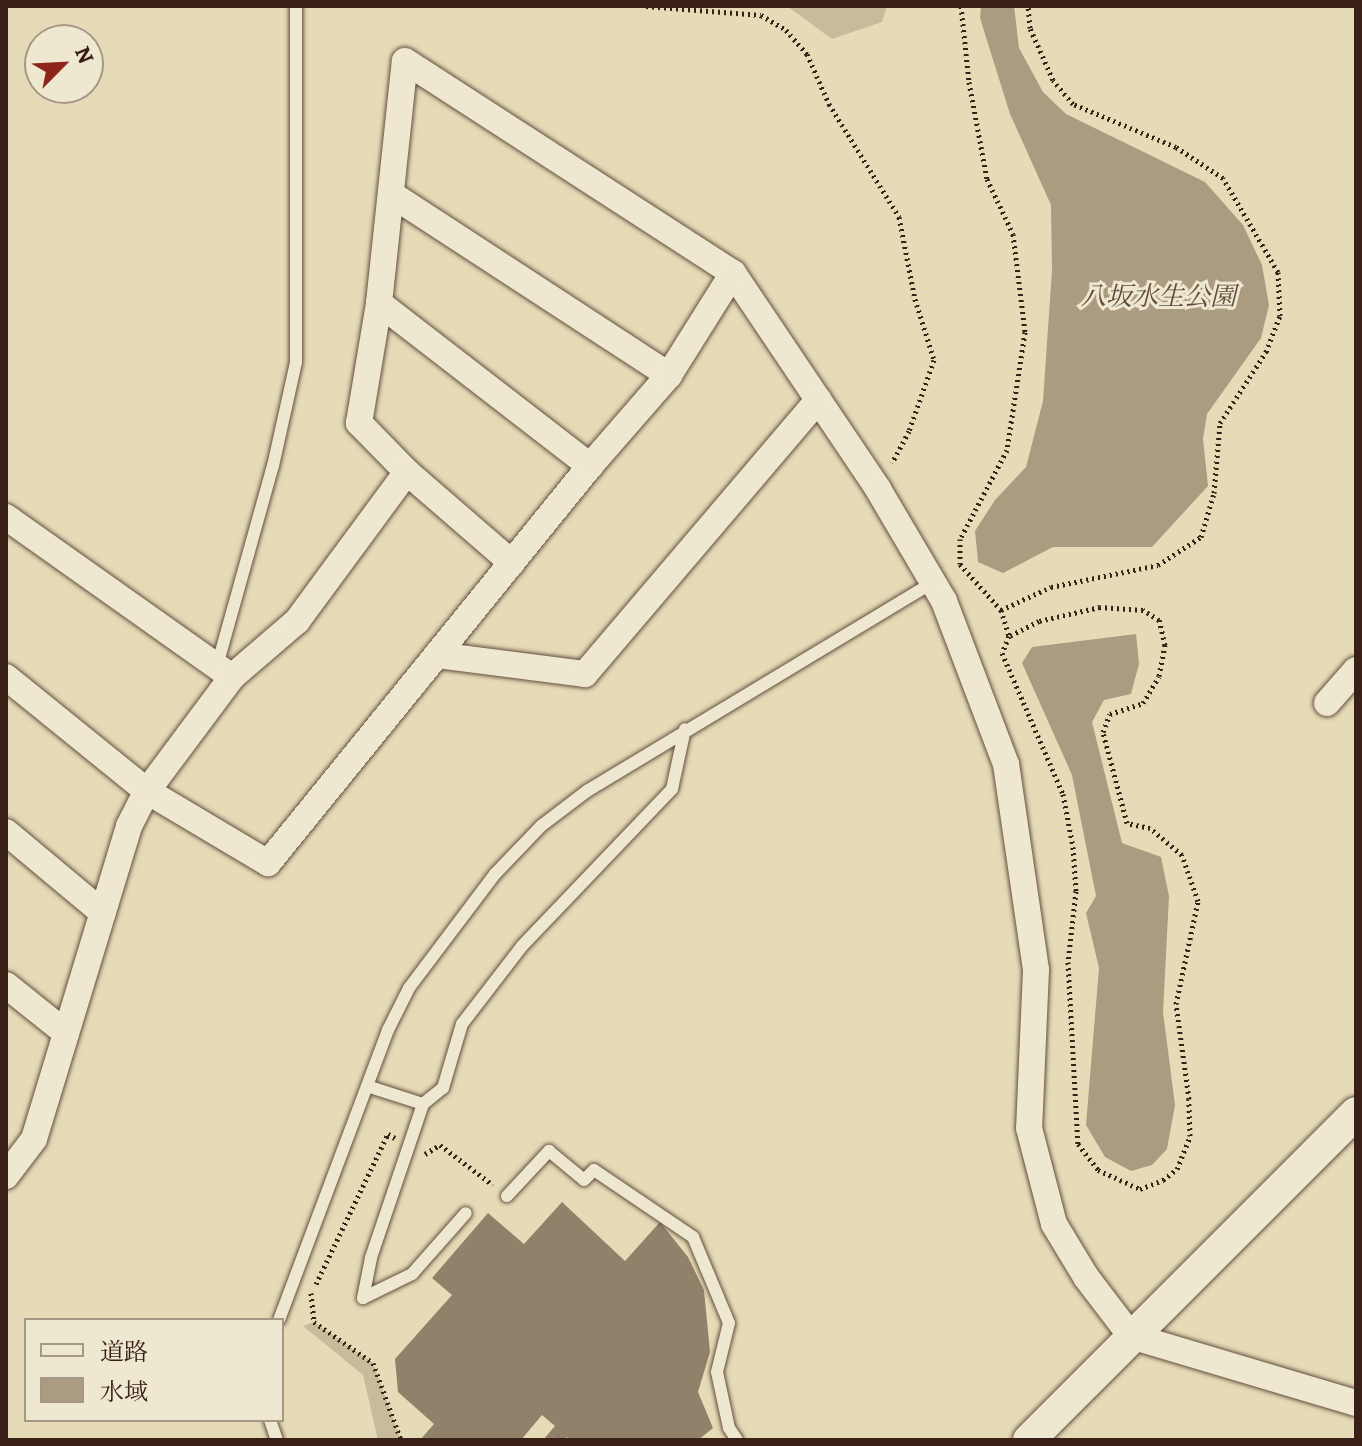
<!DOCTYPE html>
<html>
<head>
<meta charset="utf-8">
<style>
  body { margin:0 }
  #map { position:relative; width:1362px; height:1446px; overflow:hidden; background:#e6dbb7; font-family:Alegreya,"Noto Serif JP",serif }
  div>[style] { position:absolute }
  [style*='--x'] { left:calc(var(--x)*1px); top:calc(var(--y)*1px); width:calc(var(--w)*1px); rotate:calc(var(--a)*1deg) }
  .green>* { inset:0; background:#c8bb9c }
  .water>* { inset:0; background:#ab9b81 }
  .building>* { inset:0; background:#92816a }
  .path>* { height:5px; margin-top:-2.5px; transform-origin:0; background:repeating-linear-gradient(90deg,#382017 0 2px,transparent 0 6px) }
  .roads { filter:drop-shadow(0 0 2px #644f3f) drop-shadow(0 0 2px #644f3f) }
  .service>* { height:12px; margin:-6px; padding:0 6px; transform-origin:6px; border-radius:6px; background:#efe8d0 }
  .minor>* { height:26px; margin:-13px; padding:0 13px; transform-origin:13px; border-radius:13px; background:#efe8d0 }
  .tertiary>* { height:32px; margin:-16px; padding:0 16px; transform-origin:16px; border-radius:16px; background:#efe8d0 }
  span { translate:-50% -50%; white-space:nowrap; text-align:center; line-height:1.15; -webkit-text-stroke:6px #efe8d0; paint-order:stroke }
  .water-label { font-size:26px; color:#604b3c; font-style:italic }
  .frame { position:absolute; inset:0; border:8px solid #382017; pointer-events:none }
  .legend { position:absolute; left:24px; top:1318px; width:260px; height:104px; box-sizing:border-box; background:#efe8d0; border:2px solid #a69886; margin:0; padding:10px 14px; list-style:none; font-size:24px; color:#382017 }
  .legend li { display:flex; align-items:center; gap:16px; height:40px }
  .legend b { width:40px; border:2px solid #a69886 }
  .north { position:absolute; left:24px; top:24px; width:80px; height:80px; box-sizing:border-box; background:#efe8d0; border:2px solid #a69886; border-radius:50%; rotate:66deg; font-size:22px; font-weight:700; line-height:32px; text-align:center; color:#382017 }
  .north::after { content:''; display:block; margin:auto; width:28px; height:36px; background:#8f2418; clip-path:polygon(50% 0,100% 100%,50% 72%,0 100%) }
</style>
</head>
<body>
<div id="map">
  <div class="green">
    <i style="clip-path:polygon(787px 6px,887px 6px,882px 22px,832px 39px)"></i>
    <i style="clip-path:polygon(314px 1322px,373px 1363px,401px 1440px,378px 1440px,363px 1375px,303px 1326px)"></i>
  </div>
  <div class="water">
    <i style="clip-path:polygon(981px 6px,1014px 6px,1019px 48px,1043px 92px,1066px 114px,1205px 182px,1243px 225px,1262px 265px,1269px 305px,1261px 338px,1207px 414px,1203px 439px,1208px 486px,1152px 547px,1053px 547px,1003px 573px,978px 562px,975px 531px,995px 500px,1026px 467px,1043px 401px,1052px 270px,1051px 205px,1010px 114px,980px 18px)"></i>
    <i style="clip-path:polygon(1136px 634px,1139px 664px,1131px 694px,1104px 700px,1092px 722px,1122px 843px,1161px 857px,1169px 896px,1163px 1012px,1175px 1105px,1167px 1149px,1152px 1165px,1131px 1171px,1105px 1157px,1086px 1125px,1099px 968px,1086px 913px,1096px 896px,1072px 775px,1022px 663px,1032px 647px)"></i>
  </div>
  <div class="building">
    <i style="clip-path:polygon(562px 1202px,625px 1261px,660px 1222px,688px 1257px,704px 1290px,710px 1352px,698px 1392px,713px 1428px,698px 1440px,570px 1440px,567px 1437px,565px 1440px,543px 1440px,555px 1426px,542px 1415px,521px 1440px,420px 1440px,434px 1424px,398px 1392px,395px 1359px,452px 1295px,432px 1278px,488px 1213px,524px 1244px)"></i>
  </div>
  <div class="path">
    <i style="--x:646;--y:6;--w:115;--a:4.5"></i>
    <i style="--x:761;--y:15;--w:29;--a:31"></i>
    <i style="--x:786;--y:30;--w:32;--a:49"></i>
    <i style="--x:807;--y:54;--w:55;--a:66.3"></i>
    <i style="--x:829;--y:104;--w:133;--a:58.2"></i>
    <i style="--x:899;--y:217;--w:84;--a:79"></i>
    <i style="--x:915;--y:299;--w:64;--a:72.7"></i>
    <i style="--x:934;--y:360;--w:75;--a:109.4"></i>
    <i style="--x:909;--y:431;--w:36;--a:118"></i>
    <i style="--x:961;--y:6;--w:76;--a:84"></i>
    <i style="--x:969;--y:82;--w:99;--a:79.5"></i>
    <i style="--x:987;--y:179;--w:61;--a:64.7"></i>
    <i style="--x:1013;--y:234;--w:99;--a:83"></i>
    <i style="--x:1025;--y:332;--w:119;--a:98.7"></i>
    <i style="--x:1007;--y:450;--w:101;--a:117.8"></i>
    <i style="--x:960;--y:539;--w:25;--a:90"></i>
    <i style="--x:960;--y:564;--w:62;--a:48.3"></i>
    <i style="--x:1001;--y:610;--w:55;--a:-24.7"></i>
    <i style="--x:1051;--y:587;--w:109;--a:-11.6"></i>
    <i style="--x:1158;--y:565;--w:51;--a:-33.1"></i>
    <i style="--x:1201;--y:537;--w:46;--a:-73.5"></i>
    <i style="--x:1214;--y:493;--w:70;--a:-85.1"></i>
    <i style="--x:1220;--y:423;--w:85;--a:-57.1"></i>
    <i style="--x:1266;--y:352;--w:39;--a:-69"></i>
    <i style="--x:1280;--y:316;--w:44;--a:-92.6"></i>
    <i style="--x:1278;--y:272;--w:109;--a:-120.3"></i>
    <i style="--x:1223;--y:178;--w:56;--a:-146.6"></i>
    <i style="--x:1176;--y:147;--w:112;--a:-157.3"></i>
    <i style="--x:1073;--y:104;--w:31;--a:-130"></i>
    <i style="--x:1053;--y:80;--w:57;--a:-113.9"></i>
    <i style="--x:1030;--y:28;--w:22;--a:-95"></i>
    <i style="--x:1001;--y:610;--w:27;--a:73"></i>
    <i style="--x:1009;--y:636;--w:18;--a:112"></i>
    <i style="--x:1002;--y:653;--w:154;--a:66.6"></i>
    <i style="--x:1063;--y:794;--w:54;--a:79.3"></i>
    <i style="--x:1073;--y:847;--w:44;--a:86.1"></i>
    <i style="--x:1076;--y:891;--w:71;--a:96.4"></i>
    <i style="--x:1068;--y:962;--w:182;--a:86.9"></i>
    <i style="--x:1078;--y:1144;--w:33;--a:52"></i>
    <i style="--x:1098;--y:1170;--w:46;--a:24.3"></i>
    <i style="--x:1140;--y:1189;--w:25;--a:-21"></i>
    <i style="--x:1163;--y:1180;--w:18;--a:-38"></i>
    <i style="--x:1177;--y:1169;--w:35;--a:-68"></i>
    <i style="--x:1190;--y:1136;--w:37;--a:-92"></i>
    <i style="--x:1189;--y:1099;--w:96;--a:-97.8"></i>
    <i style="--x:1176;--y:1004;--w:105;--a:-77.9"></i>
    <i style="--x:1198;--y:901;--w:49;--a:-109.2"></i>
    <i style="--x:1182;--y:855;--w:42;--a:-139.8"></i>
    <i style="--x:1150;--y:828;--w:24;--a:-168"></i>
    <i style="--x:1127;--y:823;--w:94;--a:-104.8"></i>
    <i style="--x:1103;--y:732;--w:19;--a:-69"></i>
    <i style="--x:1110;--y:714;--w:35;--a:-18"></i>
    <i style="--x:1143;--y:703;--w:31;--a:-59"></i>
    <i style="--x:1159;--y:676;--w:32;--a:-79"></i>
    <i style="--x:1165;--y:645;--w:26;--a:-103"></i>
    <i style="--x:1159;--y:620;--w:19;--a:-148"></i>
    <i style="--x:1143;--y:610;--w:43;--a:-176"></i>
    <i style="--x:1100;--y:607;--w:63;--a:167.1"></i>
    <i style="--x:1039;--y:621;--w:34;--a:153"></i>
    <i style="--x:425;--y:1154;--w:17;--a:-31"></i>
    <i style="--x:440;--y:1145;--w:66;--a:37"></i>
    <i style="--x:316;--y:1284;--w:166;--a:-64.4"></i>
    <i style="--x:388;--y:1134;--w:8;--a:30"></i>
    <i style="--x:311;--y:1293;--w:29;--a:84"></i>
    <i style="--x:314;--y:1322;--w:72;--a:34.8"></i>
    <i style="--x:373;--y:1363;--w:82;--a:70"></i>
    <i style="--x:555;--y:1440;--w:6;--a:-51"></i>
  </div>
  <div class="roads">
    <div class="service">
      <i style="--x:217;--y:666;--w:208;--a:-74.4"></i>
      <i style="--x:273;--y:466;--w:107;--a:-77.5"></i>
      <i style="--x:296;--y:362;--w:356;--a:-90"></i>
      <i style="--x:370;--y:1087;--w:56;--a:17.8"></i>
      <i style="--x:423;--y:1104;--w:26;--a:-39"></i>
      <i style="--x:443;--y:1088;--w:67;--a:-73.5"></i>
      <i style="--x:462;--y:1024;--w:98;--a:-52.4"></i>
      <i style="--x:522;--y:946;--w:217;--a:-46.3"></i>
      <i style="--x:672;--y:789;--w:61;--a:-77.8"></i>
      <i style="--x:423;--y:1104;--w:163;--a:108.7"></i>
      <i style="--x:371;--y:1258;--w:41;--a:101.3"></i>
      <i style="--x:363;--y:1298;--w:55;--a:-26.1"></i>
      <i style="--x:412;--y:1274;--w:81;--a:-48.5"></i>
      <i style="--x:507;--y:1196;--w:62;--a:-47"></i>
      <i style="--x:549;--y:1151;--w:45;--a:39.6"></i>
      <i style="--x:584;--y:1180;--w:14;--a:-45"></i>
      <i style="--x:594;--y:1170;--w:120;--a:34.1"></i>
      <i style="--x:693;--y:1237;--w:93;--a:67.3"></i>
      <i style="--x:729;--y:1323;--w:50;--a:103.8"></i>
      <i style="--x:717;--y:1372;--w:57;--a:77.9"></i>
      <i style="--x:729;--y:1428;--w:14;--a:56"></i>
      <i style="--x:279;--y:1320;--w:310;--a:-69.4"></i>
      <i style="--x:388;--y:1030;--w:47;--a:-63.4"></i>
      <i style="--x:409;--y:988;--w:143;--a:-53"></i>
      <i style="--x:495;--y:874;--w:66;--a:-46.2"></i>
      <i style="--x:541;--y:826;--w:58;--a:-37.3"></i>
      <i style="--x:587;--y:791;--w:404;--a:-31.1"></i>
      <i style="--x:270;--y:1420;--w:21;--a:71"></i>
    </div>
    <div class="minor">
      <i style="--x:391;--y:194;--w:332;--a:33.1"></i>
      <i style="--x:379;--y:303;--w:267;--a:37.7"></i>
      <i style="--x:6;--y:517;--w:277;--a:35.3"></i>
      <i style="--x:512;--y:563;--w:139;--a:-139.1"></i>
      <i style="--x:407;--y:472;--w:69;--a:-134.4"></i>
      <i style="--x:359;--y:423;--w:122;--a:-80.5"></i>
      <i style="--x:379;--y:303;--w:243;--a:-83.9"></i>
      <i style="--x:405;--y:61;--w:391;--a:32.9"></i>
      <i style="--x:733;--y:273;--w:260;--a:56.1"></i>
      <i style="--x:878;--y:489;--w:130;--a:59.5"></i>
      <i style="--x:944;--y:601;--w:174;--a:69.2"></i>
      <i style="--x:1006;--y:764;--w:208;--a:81.7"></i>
      <i style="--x:1036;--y:970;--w:158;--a:92.5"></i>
      <i style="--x:1029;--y:1128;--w:99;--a:75.4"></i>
      <i style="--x:1054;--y:1224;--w:62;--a:58.9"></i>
      <i style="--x:1086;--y:1277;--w:74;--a:52.7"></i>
      <i style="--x:1131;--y:1336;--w:235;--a:16.6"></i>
      <i style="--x:437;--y:655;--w:149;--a:7.3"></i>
      <i style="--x:585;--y:674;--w:360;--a:-49.6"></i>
      <i style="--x:6;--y:677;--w:181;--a:39"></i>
      <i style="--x:147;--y:791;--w:141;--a:30.8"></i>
      <i style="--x:268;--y:863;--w:511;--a:-50.96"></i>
      <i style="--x:590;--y:466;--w:121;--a:-49"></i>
      <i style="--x:669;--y:375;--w:120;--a:-57.9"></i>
      <i style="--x:1327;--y:703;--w:44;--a:-48.7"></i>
      <i style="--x:6;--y:832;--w:126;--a:39.9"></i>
      <i style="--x:6;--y:985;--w:77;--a:38.7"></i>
      <i style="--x:6;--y:1176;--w:46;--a:-52.9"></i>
      <i style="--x:34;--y:1139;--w:327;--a:-73.1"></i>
      <i style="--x:129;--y:826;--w:39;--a:-63"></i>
      <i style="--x:147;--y:791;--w:142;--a:-53.3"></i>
      <i style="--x:232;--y:677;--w:86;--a:-40.7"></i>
      <i style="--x:297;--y:621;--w:185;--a:-53.6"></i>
    </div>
    <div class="tertiary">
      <i style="--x:1029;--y:1440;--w:462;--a:-45"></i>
    </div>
  </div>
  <div class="water-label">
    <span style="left:1158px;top:297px">八坂水生公園</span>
  </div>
  <div class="frame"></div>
  <ul class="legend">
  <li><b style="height:10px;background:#efe8d0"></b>道路</li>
  <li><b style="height:22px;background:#ab9b81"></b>水域</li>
  </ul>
  <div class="north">N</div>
</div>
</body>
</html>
